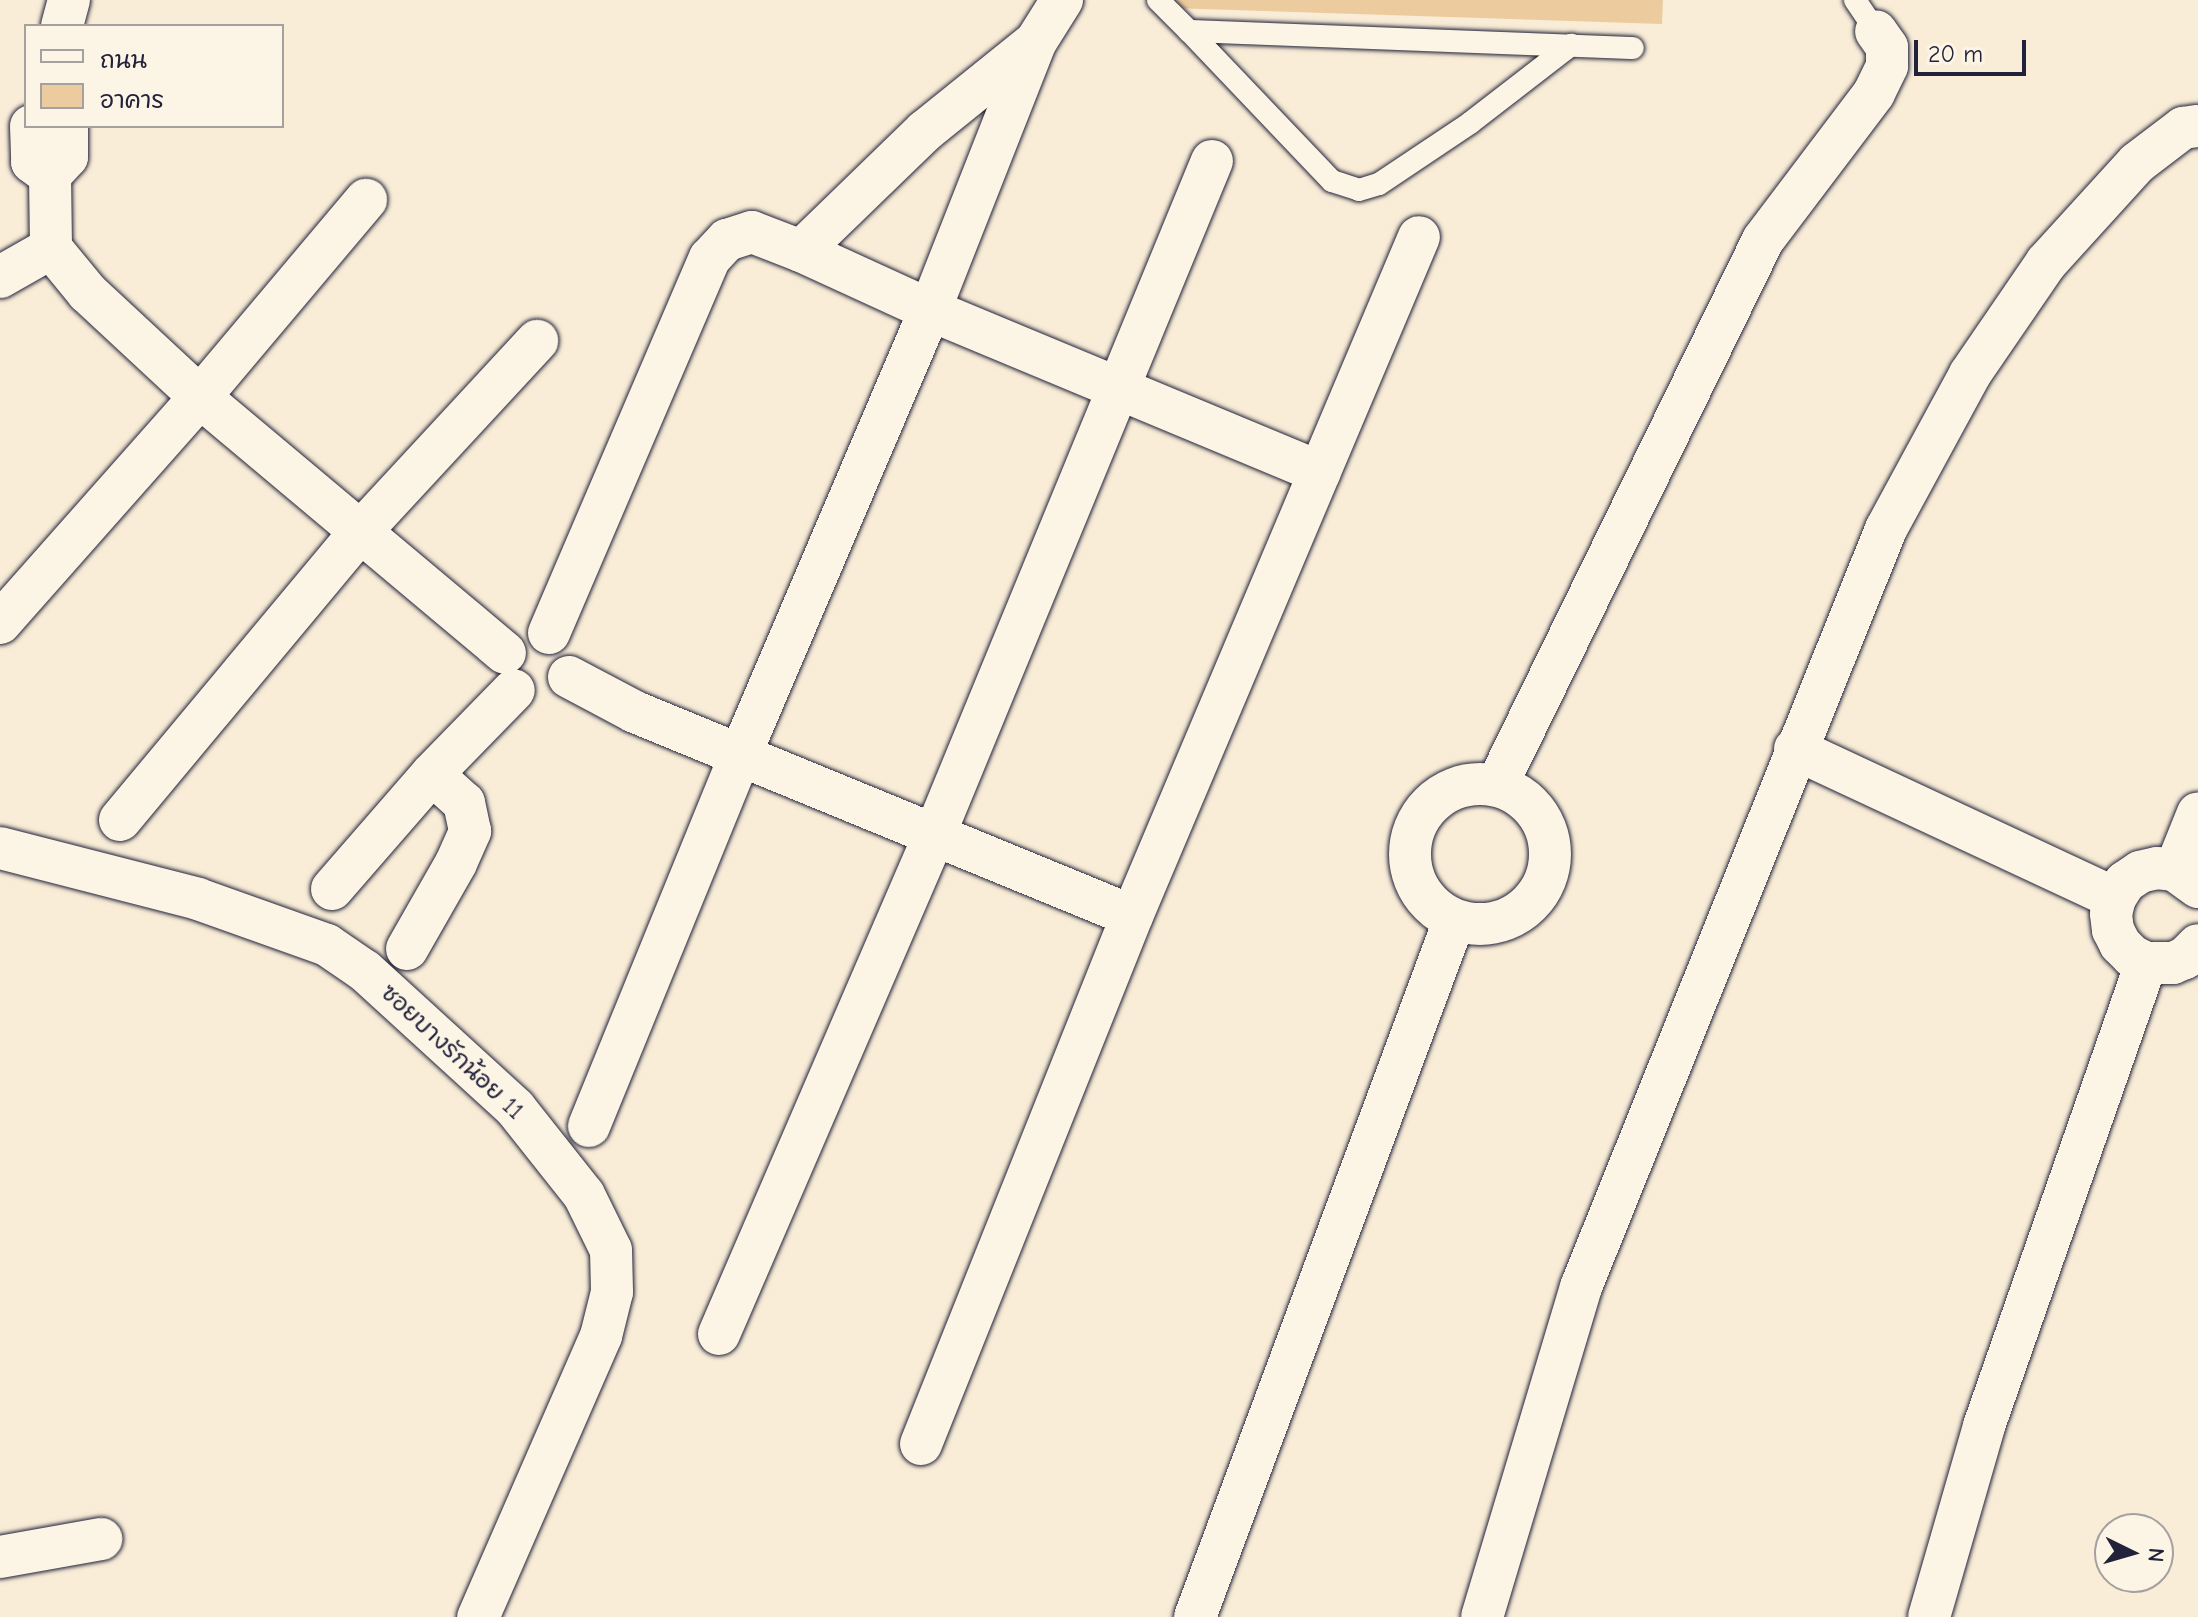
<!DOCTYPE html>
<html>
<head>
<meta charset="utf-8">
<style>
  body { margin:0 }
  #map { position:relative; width:2198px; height:1617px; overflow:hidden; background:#f9edd7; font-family:"Comic Neue","Playpen Sans Thai",sans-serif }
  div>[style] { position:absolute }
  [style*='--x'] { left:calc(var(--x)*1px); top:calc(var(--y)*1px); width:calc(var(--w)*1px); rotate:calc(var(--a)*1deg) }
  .building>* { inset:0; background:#eccc9e }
  .roads { filter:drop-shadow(0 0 2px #22223b) drop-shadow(0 0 2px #22223b) }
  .service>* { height:22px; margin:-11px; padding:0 11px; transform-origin:11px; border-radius:11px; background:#fcf5e5 }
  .minor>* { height:42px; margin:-21px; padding:0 21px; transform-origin:21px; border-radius:21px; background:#fcf5e5 }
  .minor>.ring { margin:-21px; padding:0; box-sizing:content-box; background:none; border:42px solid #fcf5e5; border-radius:50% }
  span { translate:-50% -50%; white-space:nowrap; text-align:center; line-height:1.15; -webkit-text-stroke:6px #fcf5e5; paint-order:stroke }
  .street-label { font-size:24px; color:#22223b }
  .legend { position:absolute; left:24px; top:24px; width:260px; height:104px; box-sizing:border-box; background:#fcf5e5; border:2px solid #a5a1a1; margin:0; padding:10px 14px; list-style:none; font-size:24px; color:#22223b }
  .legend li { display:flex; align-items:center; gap:16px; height:40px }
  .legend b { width:40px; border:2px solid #a5a1a1 }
  .north { position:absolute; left:2094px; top:1513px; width:80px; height:80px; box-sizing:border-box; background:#fcf5e5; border:2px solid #a5a1a1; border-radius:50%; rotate:95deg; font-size:22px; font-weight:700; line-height:32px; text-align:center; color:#22223b }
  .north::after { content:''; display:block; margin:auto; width:28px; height:36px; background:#22223b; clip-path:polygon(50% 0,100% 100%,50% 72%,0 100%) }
  .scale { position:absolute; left:1914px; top:40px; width:112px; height:36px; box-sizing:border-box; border:4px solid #22223b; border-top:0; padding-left:10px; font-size:24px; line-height:28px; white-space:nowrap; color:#22223b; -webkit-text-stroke:6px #fcf5e5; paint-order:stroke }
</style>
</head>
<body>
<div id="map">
  <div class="building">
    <i style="clip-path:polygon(1162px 0,1663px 0,1662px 24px,1169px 8px)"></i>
  </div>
  <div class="roads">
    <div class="service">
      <i style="--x:1158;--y:0;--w:44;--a:45"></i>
      <i style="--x:1189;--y:31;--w:444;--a:2.2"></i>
      <i style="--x:1855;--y:0;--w:37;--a:56"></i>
      <i style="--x:1189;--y:31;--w:207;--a:46.4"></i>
      <i style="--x:1332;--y:181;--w:28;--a:18"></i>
      <i style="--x:1359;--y:190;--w:21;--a:-17"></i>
      <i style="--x:1379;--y:184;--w:110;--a:-33.8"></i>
      <i style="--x:1470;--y:123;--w:128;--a:-37.7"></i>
    </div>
    <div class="minor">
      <i style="--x:62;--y:26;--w:27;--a:-75"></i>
      <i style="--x:31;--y:126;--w:36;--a:88"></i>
      <i style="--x:32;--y:162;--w:22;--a:36"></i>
      <i style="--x:67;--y:126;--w:31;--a:90"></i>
      <i style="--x:67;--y:157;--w:25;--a:133"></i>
      <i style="--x:50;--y:175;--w:73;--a:89.2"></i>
      <i style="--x:51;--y:248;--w:58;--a:50.6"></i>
      <i style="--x:88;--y:293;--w:153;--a:42.9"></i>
      <i style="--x:200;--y:397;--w:398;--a:40"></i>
      <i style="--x:801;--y:251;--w:142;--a:24.6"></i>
      <i style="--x:930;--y:310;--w:422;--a:22.6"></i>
      <i style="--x:0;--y:277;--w:59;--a:-29.6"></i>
      <i style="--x:0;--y:623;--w:302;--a:-48.5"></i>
      <i style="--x:200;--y:397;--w:258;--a:-49.9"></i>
      <i style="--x:549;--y:633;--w:408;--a:-66.8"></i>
      <i style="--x:710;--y:258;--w:25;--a:-47"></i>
      <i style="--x:727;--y:240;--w:26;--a:-18"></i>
      <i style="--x:752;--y:232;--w:53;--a:21.2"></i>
      <i style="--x:801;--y:251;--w:173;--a:-44.1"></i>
      <i style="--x:925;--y:131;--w:139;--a:-38.9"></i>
      <i style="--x:569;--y:677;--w:75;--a:27.9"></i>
      <i style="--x:635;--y:712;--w:537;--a:22.32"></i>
      <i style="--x:1795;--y:749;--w:353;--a:25"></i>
      <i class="ring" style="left:1410px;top:784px;width:98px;height:98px"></i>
      <i style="--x:1497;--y:785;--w:606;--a:-63.98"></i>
      <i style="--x:1763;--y:240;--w:184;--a:-52.9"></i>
      <i style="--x:1874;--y:93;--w:30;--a:-64"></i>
      <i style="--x:1887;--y:66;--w:19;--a:-90"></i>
      <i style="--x:1887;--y:47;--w:19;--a:-125"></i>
      <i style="--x:120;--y:820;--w:378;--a:-50.2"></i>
      <i style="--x:362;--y:530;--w:258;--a:-47.2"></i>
      <i style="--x:0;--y:848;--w:204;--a:14.4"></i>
      <i style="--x:198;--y:899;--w:137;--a:19.6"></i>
      <i style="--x:327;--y:945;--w:46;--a:34.4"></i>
      <i style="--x:365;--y:971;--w:203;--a:42.4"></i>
      <i style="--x:515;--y:1108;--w:111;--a:51.6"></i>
      <i style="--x:584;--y:1195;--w:61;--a:63.9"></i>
      <i style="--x:611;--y:1250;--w:42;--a:88.6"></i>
      <i style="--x:612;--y:1292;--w:45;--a:104"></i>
      <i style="--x:601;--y:1336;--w:307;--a:113.6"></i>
      <i style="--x:2175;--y:870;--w:61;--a:-68"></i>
      <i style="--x:2198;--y:887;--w:29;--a:-144"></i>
      <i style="--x:2175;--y:870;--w:18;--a:-174"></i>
      <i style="--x:2157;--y:868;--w:17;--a:167"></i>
      <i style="--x:2140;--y:872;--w:18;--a:146"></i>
      <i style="--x:2125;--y:882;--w:19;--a:122"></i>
      <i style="--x:2115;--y:898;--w:16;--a:104"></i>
      <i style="--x:2111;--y:914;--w:16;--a:83"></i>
      <i style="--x:2113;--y:930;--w:16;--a:63"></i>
      <i style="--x:2120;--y:944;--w:17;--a:45"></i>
      <i style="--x:2132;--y:956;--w:16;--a:27"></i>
      <i style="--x:2146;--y:963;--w:27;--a:0"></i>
      <i style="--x:2173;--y:963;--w:13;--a:-23"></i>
      <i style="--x:2185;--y:958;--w:18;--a:-45"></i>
      <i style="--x:332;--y:889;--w:152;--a:-49"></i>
      <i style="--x:432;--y:774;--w:117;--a:-45.7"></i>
      <i style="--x:407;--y:949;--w:99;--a:-60.3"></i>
      <i style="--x:456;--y:863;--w:35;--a:-66"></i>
      <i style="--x:470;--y:831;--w:29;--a:-102"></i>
      <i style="--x:464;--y:803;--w:43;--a:-137.8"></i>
      <i style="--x:589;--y:1126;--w:403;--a:-67.8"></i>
      <i style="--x:741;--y:753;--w:482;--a:-66.9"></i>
      <i style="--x:930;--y:310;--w:287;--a:-68.5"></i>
      <i style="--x:1035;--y:43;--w:51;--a:-57.9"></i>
      <i style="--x:719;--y:1334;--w:542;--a:-66.65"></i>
      <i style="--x:934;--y:836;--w:730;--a:-67.62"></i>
      <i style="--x:921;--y:1444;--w:569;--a:-68.22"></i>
      <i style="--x:1132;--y:916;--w:737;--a:-67.09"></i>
      <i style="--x:0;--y:1557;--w:103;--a:-10.1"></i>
      <i style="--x:1195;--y:1617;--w:743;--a:-69.59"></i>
      <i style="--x:1482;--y:1617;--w:345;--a:-73.3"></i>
      <i style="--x:1581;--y:1287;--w:817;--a:-68.08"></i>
      <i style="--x:1886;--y:529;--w:176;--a:-61.5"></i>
      <i style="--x:1970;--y:374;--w:135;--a:-55.6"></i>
      <i style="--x:2046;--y:263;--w:135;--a:-47.7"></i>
      <i style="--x:2137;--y:163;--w:58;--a:-37.3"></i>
      <i style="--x:2183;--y:128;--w:15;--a:-8"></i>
      <i style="--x:1929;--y:1617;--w:199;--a:-73.9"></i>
      <i style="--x:1984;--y:1426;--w:491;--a:-70.7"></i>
    </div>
  </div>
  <div class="street-label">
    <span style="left:452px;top:1052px;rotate:43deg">ซอยบางรักน้อย 11</span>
  </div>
  <ul class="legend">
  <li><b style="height:10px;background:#fcf5e5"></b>ถนน</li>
  <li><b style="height:22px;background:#eccc9e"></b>อาคาร</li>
  </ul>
  <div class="north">N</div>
  <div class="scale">20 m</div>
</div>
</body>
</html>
